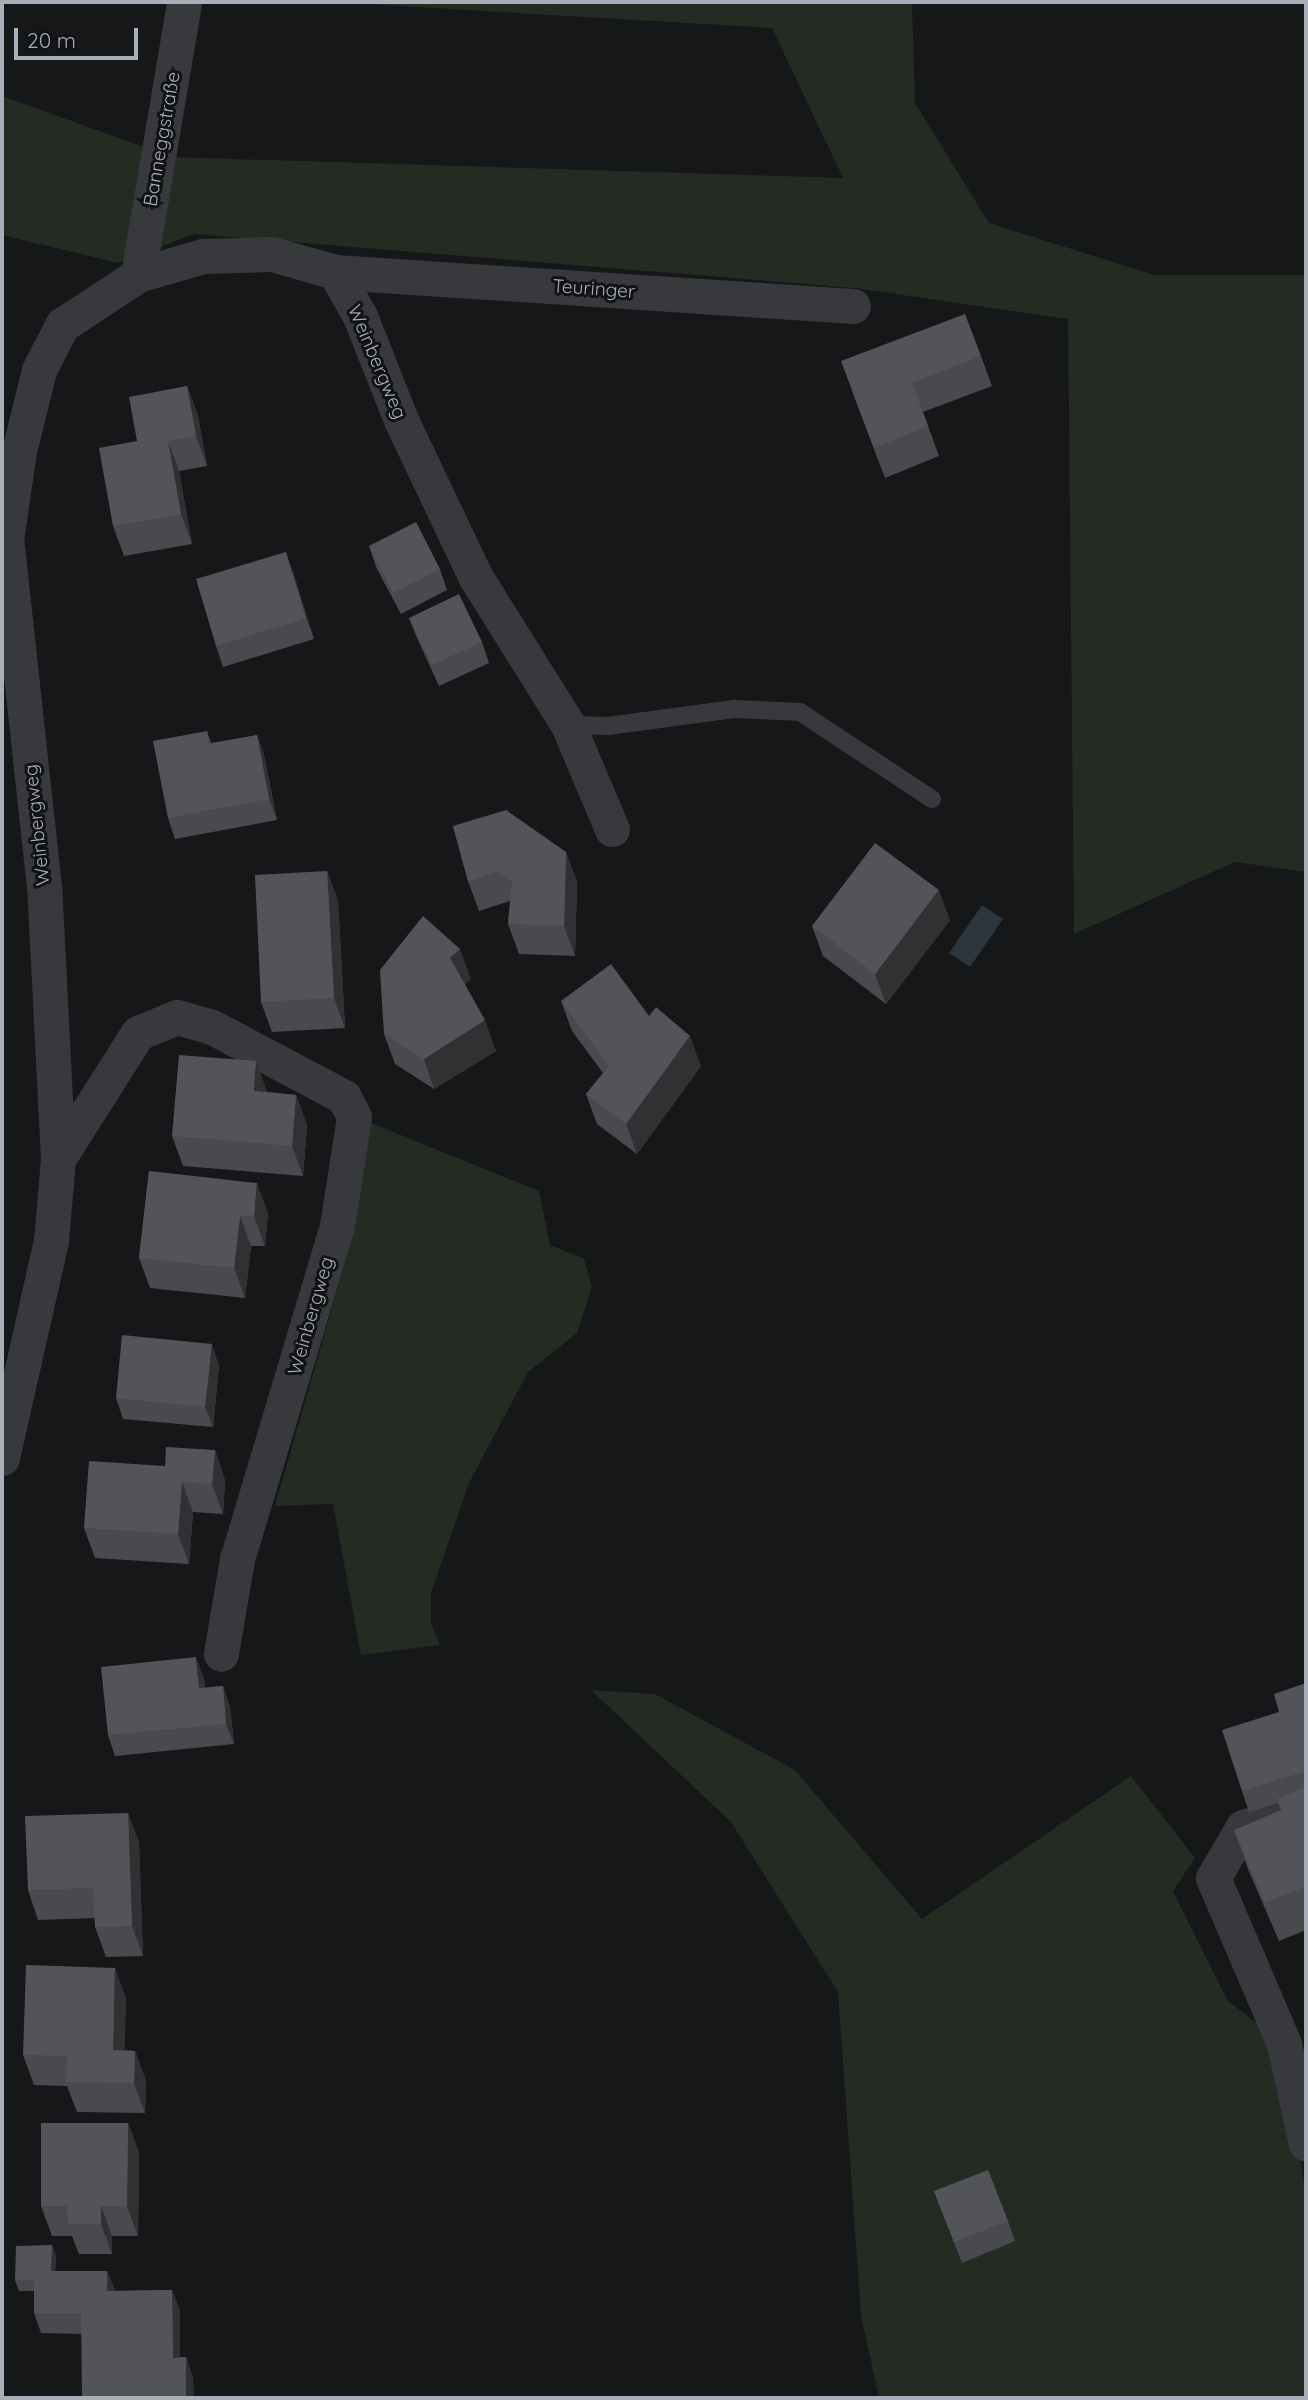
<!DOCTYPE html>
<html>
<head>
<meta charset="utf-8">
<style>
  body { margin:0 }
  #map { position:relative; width:1308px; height:2400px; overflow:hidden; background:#161718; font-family:Quicksand,sans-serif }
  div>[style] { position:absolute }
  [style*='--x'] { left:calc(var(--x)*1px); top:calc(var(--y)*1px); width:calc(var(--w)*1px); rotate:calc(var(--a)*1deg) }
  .green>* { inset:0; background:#232b23 }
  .water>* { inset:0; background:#2d363c }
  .service>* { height:18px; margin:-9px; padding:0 9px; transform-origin:9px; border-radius:9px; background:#38393d }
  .minor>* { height:35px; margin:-17.5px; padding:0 17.5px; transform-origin:17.5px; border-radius:17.5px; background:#38393d }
  .wall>* { inset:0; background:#484a4d }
  .shaded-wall>* { inset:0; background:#303133 }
  .building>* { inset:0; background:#535459 }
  span { translate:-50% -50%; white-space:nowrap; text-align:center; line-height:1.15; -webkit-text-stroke:6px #111213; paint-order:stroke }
  .street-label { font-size:19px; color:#a9aeb8 }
  .frame { position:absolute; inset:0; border:4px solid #a9aeb8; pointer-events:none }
  .scale { position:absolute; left:14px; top:28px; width:124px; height:32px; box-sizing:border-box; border:4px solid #a9aeb8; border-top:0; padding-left:9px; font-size:21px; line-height:24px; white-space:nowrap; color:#a9aeb8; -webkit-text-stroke:5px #111213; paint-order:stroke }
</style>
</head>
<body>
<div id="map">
  <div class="green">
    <i style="clip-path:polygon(332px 2px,912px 2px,915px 103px,989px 223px,1154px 275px,1306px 275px,1306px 872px,1235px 862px,1074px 934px,1068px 319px,855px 288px,194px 234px,118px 263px,2px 235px,2px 96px,172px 157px,843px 178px,772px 28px)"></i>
    <i style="clip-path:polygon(369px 1122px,539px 1191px,550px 1245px,584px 1259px,592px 1287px,577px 1333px,528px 1372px,469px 1483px,431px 1593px,431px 1623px,440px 1645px,361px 1655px,333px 1504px,275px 1506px,349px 1249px)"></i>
    <i style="clip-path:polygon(591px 1690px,655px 1694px,795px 1770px,922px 1919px,1131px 1776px,1195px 1858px,1173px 1891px,1228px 2001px,1284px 2044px,1306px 2197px,1306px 2398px,879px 2398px,861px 2315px,838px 1992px,731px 1822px)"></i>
  </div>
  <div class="water">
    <i style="clip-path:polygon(982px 905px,1003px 919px,970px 967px,949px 953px)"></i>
  </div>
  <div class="service">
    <i style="--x:568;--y:725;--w:40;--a:1.4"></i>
    <i style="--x:608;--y:726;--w:127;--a:-7.7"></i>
    <i style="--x:734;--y:709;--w:66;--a:2.6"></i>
    <i style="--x:800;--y:712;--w:158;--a:33.4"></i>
  </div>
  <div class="minor">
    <i style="--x:335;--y:272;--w:519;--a:3.76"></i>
    <i style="--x:138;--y:275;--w:277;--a:-80.4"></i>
    <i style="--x:58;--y:1159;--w:149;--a:-57.6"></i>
    <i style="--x:138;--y:1033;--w:42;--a:-22.3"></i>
    <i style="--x:177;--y:1017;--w:36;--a:16"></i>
    <i style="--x:212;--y:1027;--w:149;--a:27.9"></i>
    <i style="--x:344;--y:1097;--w:22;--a:63"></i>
    <i style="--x:354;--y:1117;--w:110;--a:98.9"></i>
    <i style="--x:337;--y:1226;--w:348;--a:106.7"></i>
    <i style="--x:237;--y:1559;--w:96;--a:99.6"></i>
    <i style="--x:2;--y:1458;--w:222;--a:-77.3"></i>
    <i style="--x:51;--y:1241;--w:82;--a:-85.1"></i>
    <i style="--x:58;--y:1159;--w:272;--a:-92.9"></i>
    <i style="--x:44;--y:887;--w:349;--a:-96.2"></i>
    <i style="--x:6;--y:540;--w:90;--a:-81.7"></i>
    <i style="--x:19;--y:451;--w:83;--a:-76.1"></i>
    <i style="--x:39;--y:370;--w:51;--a:-62.9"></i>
    <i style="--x:62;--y:325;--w:91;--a:-33.3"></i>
    <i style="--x:138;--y:275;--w:68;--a:-16.3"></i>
    <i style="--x:203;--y:256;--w:69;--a:-1.7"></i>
    <i style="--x:272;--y:254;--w:66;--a:15.9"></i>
    <i style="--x:335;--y:272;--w:51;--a:60.4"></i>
    <i style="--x:360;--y:316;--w:112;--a:68.5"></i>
    <i style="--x:401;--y:420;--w:173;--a:64.6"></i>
    <i style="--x:475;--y:576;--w:176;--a:58"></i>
    <i style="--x:568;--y:725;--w:113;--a:67.1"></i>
    <i style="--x:1306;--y:1808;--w:66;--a:163.2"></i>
    <i style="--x:1243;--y:1827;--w:59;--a:120.5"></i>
    <i style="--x:1213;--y:1878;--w:181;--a:66.8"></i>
    <i style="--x:1284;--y:2044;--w:102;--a:77.6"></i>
  </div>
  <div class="wall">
    <i style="clip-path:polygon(981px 356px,992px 386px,923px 412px,939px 456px,885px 478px,852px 391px)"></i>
    <i style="clip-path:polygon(187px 386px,198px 416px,207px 466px,179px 471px,192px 544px,124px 556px,113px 526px,137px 441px)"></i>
    <i style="clip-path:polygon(369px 546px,440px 569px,447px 590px,401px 614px,376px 567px)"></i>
    <i style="clip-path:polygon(293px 572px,314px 639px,223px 667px,216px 646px)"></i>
    <i style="clip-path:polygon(409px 618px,482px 642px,489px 663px,439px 686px,417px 638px)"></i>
    <i style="clip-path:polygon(207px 731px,211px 743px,257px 735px,264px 755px,277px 820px,175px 839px,168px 818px)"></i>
    <i style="clip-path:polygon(453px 826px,566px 852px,577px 882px,575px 956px,519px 954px,508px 924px,510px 901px,479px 911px,468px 881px)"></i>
    <i style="clip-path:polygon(327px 871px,338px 901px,345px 1028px,272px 1032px,261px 1002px)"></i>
    <i style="clip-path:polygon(950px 920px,886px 1004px,823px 956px,812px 926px)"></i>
    <i style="clip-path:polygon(471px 979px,465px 984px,496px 1051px,434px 1089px,395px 1064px,384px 1034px)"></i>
    <i style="clip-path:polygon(561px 1001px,701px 1066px,637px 1154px,597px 1124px,586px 1094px,603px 1073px,572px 1031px)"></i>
    <i style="clip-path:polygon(267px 1091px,267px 1092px,296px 1095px,307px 1125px,303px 1176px,183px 1166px,172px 1136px)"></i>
    <i style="clip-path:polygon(149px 1171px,268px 1213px,265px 1246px,251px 1246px,245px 1298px,150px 1288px,139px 1258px)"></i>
    <i style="clip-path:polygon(219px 1365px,213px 1427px,123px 1419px,116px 1398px)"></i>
    <i style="clip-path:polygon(215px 1450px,225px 1480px,223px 1514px,193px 1512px,189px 1564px,95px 1558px,84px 1528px,165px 1466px)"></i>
    <i style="clip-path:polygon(204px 1678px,205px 1688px,223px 1686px,230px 1707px,234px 1744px,115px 1756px,108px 1735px)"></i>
    <i style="clip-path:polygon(1306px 1683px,1306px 1930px,1279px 1941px,1248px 1869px,1234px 1830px,1281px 1810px,1278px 1803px,1249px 1812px,1242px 1791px,1279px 1712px)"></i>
    <i style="clip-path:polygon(128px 1813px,139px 1843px,143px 1956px,106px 1957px,95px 1927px,95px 1918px,38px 1920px,28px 1890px)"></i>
    <i style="clip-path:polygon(126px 1998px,124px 2050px,135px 2051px,146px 2081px,145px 2113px,77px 2112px,67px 2086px,34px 2085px,23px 2055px)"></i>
    <i style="clip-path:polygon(128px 2123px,139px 2153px,138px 2236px,112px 2236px,112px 2254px,79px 2254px,72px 2236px,52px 2236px,41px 2206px)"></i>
    <i style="clip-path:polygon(934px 2191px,1008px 2221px,1015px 2241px,962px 2263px)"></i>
    <i style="clip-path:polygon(52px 2245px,56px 2256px,55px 2271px,107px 2271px,115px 2291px,172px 2290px,180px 2311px,180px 2357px,186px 2357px,193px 2378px,81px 2334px,41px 2333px,34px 2313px,34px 2291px,19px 2291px,15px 2280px)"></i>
  </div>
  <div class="shaded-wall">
    <i style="clip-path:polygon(187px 386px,198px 416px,207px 466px,196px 436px)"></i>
    <i style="clip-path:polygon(168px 441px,179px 471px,192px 544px,181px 514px)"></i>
    <i style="clip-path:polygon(286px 552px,293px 572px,314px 639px,306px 618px)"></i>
    <i style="clip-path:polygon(257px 735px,264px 755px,277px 820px,269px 799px)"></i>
    <i style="clip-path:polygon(566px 852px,577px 882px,575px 956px,564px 926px)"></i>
    <i style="clip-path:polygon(327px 871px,338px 901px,345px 1028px,334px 998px)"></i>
    <i style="clip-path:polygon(939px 890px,950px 920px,886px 1004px,875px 974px)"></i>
    <i style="clip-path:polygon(460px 949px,471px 979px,461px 988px,450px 958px)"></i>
    <i style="clip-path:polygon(485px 1020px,496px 1051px,434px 1089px,424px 1059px)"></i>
    <i style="clip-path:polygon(690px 1036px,701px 1066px,637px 1154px,626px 1124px)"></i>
    <i style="clip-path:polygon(256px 1061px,267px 1091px,265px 1121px,254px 1091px)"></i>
    <i style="clip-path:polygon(296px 1095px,307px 1125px,303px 1176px,292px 1146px)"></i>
    <i style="clip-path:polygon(257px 1183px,268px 1213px,265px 1246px,254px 1216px)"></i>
    <i style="clip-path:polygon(240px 1216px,251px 1246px,245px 1298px,234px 1268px)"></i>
    <i style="clip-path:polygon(212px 1344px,219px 1365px,213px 1427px,205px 1407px)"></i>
    <i style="clip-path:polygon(215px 1450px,225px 1480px,223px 1514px,212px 1484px)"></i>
    <i style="clip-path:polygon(182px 1482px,193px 1512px,189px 1564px,178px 1534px)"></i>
    <i style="clip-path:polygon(196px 1657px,204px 1678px,207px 1709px,199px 1688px)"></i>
    <i style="clip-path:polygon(223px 1686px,230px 1707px,234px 1744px,226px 1724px)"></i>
    <i style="clip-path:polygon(128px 1813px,139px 1843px,143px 1956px,132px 1926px)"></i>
    <i style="clip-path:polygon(115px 1968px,126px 1998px,124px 2080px,113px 2050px)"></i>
    <i style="clip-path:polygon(135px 2051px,146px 2081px,145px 2113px,134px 2083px)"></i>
    <i style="clip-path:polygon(128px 2123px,139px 2153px,138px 2236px,127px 2206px)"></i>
    <i style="clip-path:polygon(101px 2206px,112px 2236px,112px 2254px,101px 2224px)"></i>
    <i style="clip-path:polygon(52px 2245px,56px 2256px,54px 2291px,50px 2280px)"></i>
    <i style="clip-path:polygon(107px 2271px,115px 2291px,107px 2291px)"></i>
    <i style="clip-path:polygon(172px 2290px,180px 2311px,180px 2378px,173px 2358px)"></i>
    <i style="clip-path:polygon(186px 2357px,193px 2378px,194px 2398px,186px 2398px)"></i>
  </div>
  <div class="building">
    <i style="clip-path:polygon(965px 314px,981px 356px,912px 383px,928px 426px,874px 448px,841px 361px)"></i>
    <i style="clip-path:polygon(187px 386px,196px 436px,168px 441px,181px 514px,113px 526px,99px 448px,137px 441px,129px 397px)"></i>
    <i style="clip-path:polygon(416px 522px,440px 569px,393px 593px,369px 546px)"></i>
    <i style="clip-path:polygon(286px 552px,306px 618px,216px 646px,196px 579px)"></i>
    <i style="clip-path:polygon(459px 594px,482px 642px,432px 665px,409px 618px)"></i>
    <i style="clip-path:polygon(207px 731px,209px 744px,257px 735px,269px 799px,168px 818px,153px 741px)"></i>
    <i style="clip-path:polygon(506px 810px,566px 852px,564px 926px,508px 924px,512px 882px,499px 871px,468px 881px,453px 826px)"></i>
    <i style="clip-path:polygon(875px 843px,939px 890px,875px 974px,812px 926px)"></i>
    <i style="clip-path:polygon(327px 871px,334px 998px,261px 1002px,255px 875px)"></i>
    <i style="clip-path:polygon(423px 916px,460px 949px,450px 958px,485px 1020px,424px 1059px,384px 1034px,380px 970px)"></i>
    <i style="clip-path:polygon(611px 964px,649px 1016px,656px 1007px,690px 1036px,626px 1124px,586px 1094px,609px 1066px,561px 1001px)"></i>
    <i style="clip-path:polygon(179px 1055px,256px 1061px,254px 1091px,296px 1095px,292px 1146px,172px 1136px)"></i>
    <i style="clip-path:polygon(149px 1171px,257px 1183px,254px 1216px,240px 1216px,234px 1268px,139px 1258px)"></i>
    <i style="clip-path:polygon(122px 1335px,212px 1344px,205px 1407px,116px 1398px)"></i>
    <i style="clip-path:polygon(166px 1447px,215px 1450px,212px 1484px,182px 1482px,178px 1534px,84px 1528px,89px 1461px,165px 1466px)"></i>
    <i style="clip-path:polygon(196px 1657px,199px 1688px,223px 1686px,226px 1724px,108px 1735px,101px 1667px)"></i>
    <i style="clip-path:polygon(1306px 1683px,1306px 1771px,1242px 1791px,1222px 1730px,1279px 1712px,1274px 1694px)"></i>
    <i style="clip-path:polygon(1306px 1787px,1306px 1886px,1265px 1903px,1234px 1830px,1282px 1810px,1277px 1799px)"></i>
    <i style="clip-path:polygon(128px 1813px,132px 1926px,95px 1927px,93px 1888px,28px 1890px,25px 1816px)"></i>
    <i style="clip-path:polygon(26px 1965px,115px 1968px,113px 2050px,135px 2051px,134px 2083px,66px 2082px,67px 2056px,23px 2055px)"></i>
    <i style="clip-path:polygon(41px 2123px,128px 2123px,127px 2206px,101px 2206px,101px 2224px,68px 2224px,67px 2206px,41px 2206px)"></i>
    <i style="clip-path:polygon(988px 2170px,1008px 2221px,954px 2242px,934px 2191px)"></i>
    <i style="clip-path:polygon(52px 2245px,51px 2271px,34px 2271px,34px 2280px,15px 2280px,16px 2246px)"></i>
    <i style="clip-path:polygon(34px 2271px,107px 2271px,107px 2291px,172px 2290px,173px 2358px,186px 2357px,186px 2398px,82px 2398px,81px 2313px,34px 2313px)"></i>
  </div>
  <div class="street-label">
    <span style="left:162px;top:139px;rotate:-80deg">Banneggstraße</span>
    <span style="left:594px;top:289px;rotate:4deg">Teuringer</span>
    <span style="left:377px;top:362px;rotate:67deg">Weinbergweg</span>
    <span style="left:37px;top:825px;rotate:-96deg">Weinbergweg</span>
    <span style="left:311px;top:1316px;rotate:-74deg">Weinbergweg</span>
  </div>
  <div class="frame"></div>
  <div class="scale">20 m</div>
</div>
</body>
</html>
